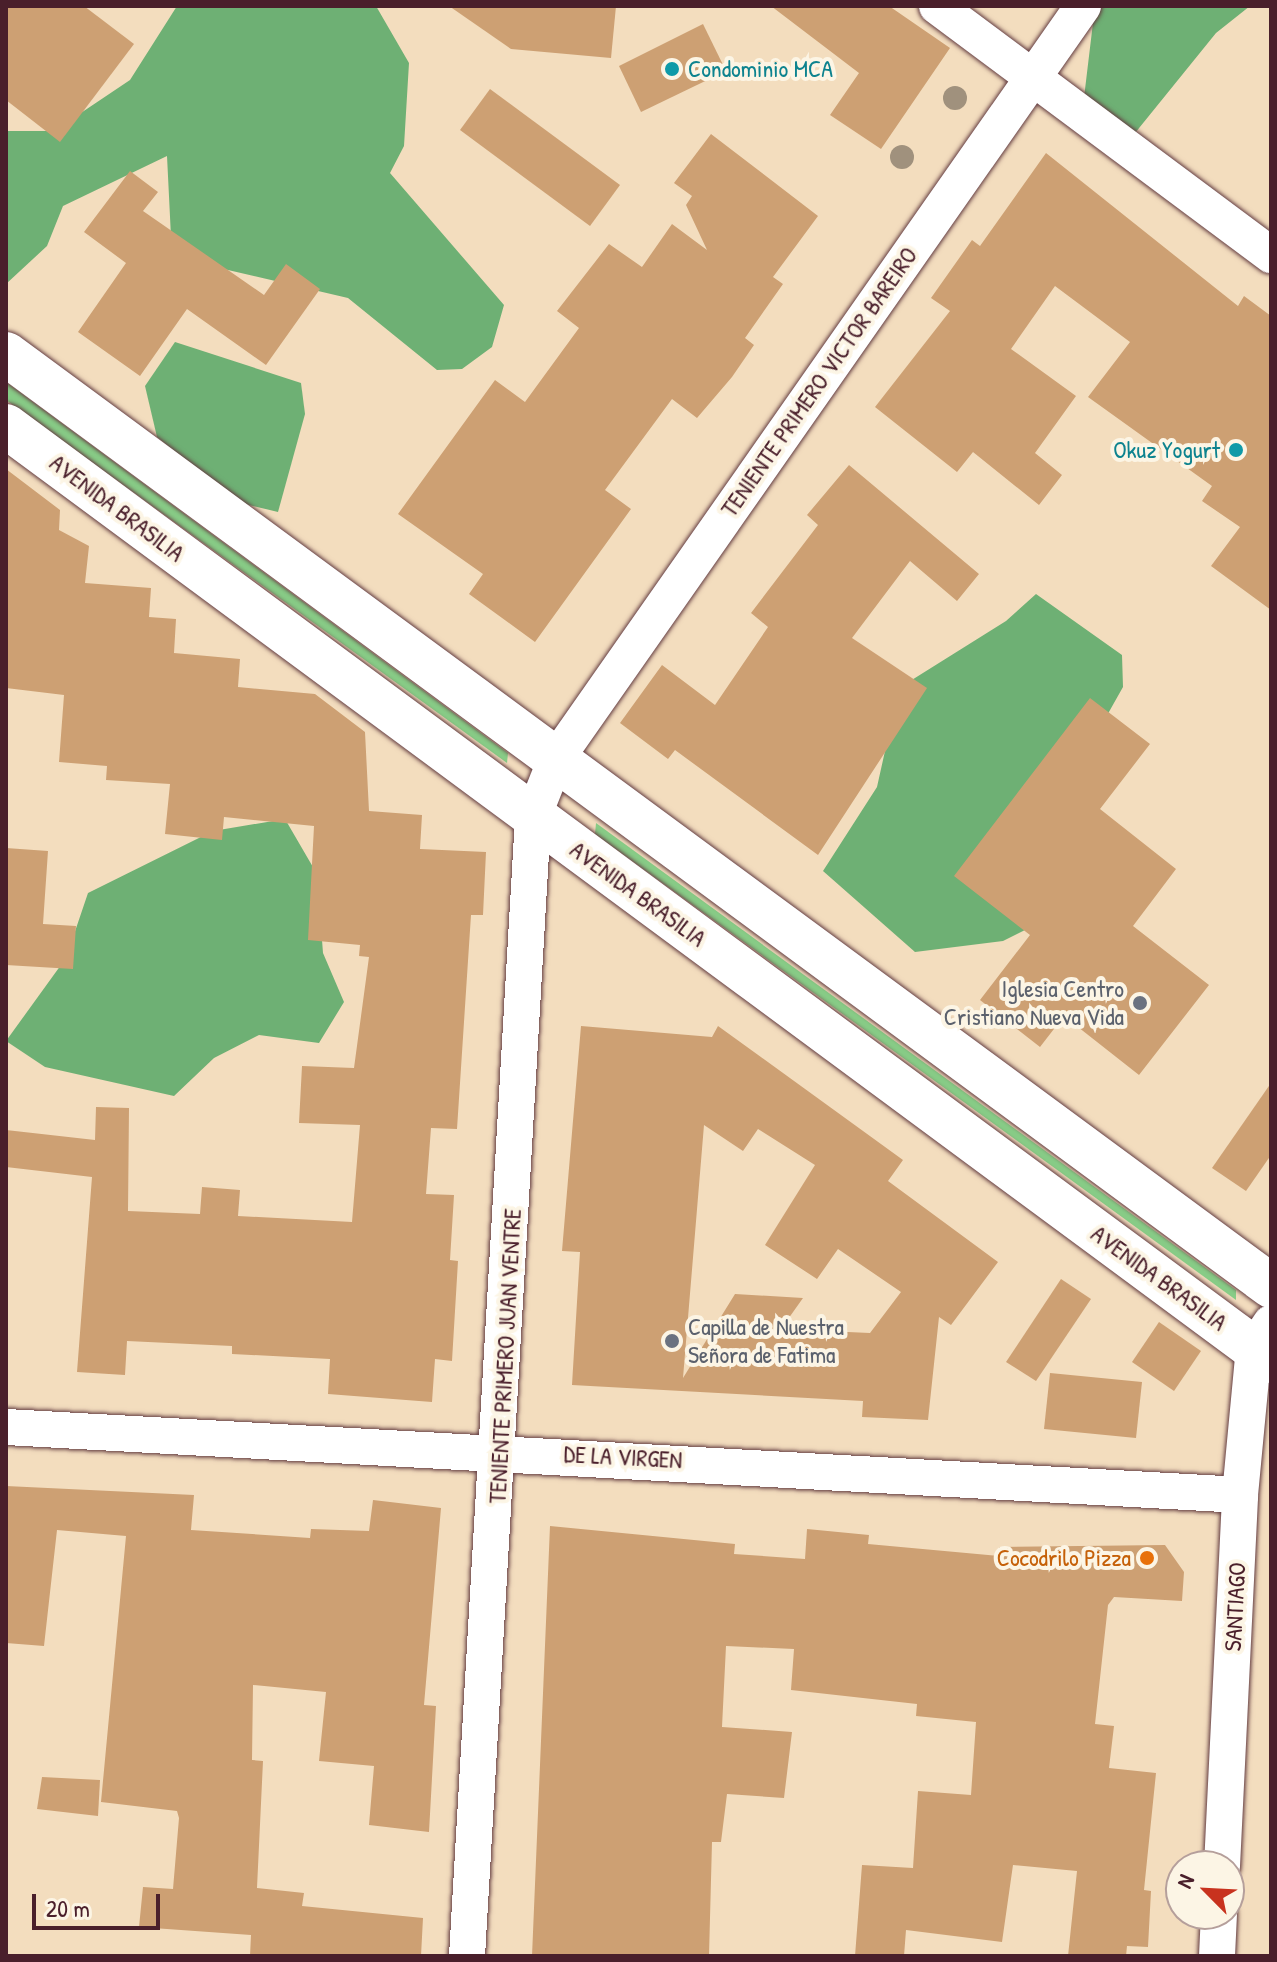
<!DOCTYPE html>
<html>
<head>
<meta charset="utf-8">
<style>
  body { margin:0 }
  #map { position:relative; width:1277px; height:1962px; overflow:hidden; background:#f3ddbe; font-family:"Patrick Hand",sans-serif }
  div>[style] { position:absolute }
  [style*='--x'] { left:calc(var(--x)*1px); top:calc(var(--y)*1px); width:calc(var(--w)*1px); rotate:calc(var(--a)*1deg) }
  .green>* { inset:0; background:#88cd87 }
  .forest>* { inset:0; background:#6eb074 }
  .building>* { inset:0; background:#cda073 }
  .roads { filter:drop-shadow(0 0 2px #633c41) drop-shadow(0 0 2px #633c41) }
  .minor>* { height:36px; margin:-18px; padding:0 18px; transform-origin:18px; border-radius:18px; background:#fff }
  .primary>* { height:44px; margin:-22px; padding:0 22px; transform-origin:22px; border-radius:22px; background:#fff }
  .trees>* { width:24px; height:24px; margin:-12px; border-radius:50%; background:#a0917d }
  .dots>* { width:22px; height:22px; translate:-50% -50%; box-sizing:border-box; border:4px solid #fcf5e5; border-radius:50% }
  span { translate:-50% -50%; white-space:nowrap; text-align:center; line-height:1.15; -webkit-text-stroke:8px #fcf5e5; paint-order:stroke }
  .culture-label { font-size:24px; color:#0d838f }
  .left { translate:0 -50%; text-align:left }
  .right { translate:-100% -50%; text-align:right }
  .street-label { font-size:24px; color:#4a1f2b }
  .worship-label { font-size:24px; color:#5b616d }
  .food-label { font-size:24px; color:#c56008 }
  .frame { position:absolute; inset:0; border:8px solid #4a1f2b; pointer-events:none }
  .north { position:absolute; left:1165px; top:1850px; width:80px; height:80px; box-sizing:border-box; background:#fcf5e5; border:2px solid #b59f9b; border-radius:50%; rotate:294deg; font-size:22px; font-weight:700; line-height:32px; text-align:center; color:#4a1f2b }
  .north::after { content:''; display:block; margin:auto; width:28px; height:36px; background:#c8321e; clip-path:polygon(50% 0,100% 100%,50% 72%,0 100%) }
  .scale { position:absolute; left:32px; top:1894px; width:128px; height:36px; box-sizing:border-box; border:4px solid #4a1f2b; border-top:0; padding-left:10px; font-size:24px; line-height:28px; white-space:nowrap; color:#4a1f2b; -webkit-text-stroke:6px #fcf5e5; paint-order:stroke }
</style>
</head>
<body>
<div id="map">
  <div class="green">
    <i style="clip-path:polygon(6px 382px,508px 753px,507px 763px,6px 400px)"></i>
    <i style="clip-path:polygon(596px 823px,1236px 1290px,1236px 1300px,595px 834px)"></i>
  </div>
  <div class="forest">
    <i style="clip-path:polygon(177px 6px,376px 6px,409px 63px,404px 146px,390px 173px,504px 305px,492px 347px,462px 369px,437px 370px,348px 298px,172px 257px,167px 156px,63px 206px,47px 246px,6px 284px,6px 131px,54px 131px,130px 80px)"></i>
    <i style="clip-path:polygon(1095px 6px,1250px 6px,1216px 33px,1131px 138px,1083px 106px)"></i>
    <i style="clip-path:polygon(175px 342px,301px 383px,305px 414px,278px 512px,237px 502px,157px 437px,145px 386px)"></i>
    <i style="clip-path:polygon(1036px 594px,1122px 655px,1123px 687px,1092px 742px,1067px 909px,1003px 941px,915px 952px,823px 871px,877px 787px,899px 688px,1006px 621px)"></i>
    <i style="clip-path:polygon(285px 819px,317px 874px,323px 953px,344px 1002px,319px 1043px,259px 1035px,214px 1058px,174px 1096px,45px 1067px,6px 1041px,66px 958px,88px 893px,213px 831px)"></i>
  </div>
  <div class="building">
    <i style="clip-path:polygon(6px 6px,84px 6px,134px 44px,60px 142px,6px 100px)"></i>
    <i style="clip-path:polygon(449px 6px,616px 6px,611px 58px,511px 49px)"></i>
    <i style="clip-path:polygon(771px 6px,889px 6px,950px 48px,881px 149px,830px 115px,859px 73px)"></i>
    <i style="clip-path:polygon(703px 24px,726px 71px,641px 112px,619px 66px)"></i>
    <i style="clip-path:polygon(490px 89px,620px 185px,590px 226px,460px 130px)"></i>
    <i style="clip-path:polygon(711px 134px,818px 216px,773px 277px,783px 284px,745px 338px,754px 345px,732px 377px,697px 418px,672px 399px,605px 490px,631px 509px,535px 642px,469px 594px,483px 574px,398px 514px,495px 380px,525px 402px,579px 328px,557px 311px,609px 244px,642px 267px,672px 224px,707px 250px,686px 205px,692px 196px,674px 183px)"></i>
    <i style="clip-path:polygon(1046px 153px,1238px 306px,1244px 296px,1271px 316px,1271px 610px,1211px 566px,1240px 527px,1202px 501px,1212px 486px,1088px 397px,1130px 342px,1055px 286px,1011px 349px,1076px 396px,1035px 453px,1062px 475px,1039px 505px,973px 452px,957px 472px,875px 407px,950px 311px,931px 298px,972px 240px,980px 246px)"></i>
    <i style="clip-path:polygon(130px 171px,158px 192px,143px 211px,264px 295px,286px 264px,320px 289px,266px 365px,187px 309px,140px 376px,78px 332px,126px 263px,84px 232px)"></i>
    <i style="clip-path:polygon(849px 465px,979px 574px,957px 601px,910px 561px,852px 638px,927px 688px,818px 855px,675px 750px,668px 759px,620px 723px,662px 665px,715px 705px,768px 627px,751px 613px,818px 525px,807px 515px)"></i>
    <i style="clip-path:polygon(6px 469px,60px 510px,59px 530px,89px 546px,85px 583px,151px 588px,149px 617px,176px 619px,174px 653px,240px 659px,238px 687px,315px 694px,365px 732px,369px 811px,422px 815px,420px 849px,486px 852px,483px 915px,471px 915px,457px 1129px,431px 1128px,426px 1194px,454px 1195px,450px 1260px,458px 1261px,452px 1361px,435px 1359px,432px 1402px,328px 1394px,330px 1359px,232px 1354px,232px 1346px,127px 1341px,125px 1375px,77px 1372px,92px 1177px,6px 1167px,6px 1130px,95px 1140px,96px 1107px,129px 1108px,128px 1211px,200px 1214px,202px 1187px,240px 1190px,238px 1216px,352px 1222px,360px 1125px,299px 1123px,302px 1066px,354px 1068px,369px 957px,359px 956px,360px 945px,308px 940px,314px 826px,224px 817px,222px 840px,165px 834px,170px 784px,106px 780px,107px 766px,59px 762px,64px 695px,6px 688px)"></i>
    <i style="clip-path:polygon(1090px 698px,1150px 744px,1100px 809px,1176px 869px,1133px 926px,1209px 985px,1139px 1075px,1064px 1016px,1040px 1047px,980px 1000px,1030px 935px,954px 876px)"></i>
    <i style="clip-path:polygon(6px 848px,48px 851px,43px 924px,76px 926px,73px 969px,6px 965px)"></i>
    <i style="clip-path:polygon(evenodd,581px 1026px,712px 1037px,718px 1026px,903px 1160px,888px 1181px,998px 1262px,951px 1325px,939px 1317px,928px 1420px,862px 1417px,863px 1401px,572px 1385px,580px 1252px,562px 1251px,581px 1026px,704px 1125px,743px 1151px,758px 1129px,815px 1165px,765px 1245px,817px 1279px,838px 1249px,901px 1292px,870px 1333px,781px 1329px,803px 1298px,735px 1294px,683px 1378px,704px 1125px)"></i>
    <i style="clip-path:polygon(1271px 1083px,1271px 1155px,1246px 1191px,1212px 1168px)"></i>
    <i style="clip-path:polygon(1061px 1279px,1091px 1299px,1036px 1381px,1006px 1362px)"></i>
    <i style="clip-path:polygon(1159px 1322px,1201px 1351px,1174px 1391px,1132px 1362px)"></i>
    <i style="clip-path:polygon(1050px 1373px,1142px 1382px,1136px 1438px,1044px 1429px)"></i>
    <i style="clip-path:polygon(6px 1486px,194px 1495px,191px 1530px,310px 1538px,311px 1529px,369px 1531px,373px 1500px,441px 1508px,424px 1705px,436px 1706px,429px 1832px,369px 1825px,374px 1766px,319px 1761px,326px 1692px,253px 1685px,252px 1760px,263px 1761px,257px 1888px,304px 1893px,302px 1906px,423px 1918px,421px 1956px,250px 1956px,251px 1935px,139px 1927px,143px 1887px,173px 1889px,179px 1818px,177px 1811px,101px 1802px,126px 1536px,57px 1530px,44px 1646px,6px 1643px)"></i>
    <i style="clip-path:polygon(550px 1526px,735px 1544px,734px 1554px,805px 1559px,807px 1529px,869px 1535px,868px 1544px,999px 1556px,999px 1547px,1165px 1545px,1184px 1572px,1182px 1601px,1114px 1597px,1108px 1605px,1095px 1724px,1114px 1726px,1109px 1768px,1156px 1773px,1144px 1890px,1151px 1891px,1148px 1947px,1127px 1946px,1126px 1956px,1068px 1956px,1077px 1871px,1013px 1865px,1002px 1942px,906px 1930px,904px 1956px,855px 1956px,862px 1865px,913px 1868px,918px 1791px,971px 1795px,976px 1722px,916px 1716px,917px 1704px,791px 1690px,794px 1649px,726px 1646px,722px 1727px,792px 1732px,784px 1798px,727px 1794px,721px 1842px,712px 1842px,709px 1956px,532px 1956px)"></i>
    <i style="clip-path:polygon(42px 1777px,100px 1780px,98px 1816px,37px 1809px)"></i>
  </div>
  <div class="roads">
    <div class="minor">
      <i style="--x:937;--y:6;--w:417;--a:36.7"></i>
      <i style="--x:6;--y:1427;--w:1236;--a:3.15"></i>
      <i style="--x:1222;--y:1866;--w:371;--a:-87.2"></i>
      <i style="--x:1240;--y:1495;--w:148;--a:-84.6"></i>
      <i style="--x:1254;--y:1348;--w:30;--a:-56"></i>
      <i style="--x:467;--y:1956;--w:1141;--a:-86.68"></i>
      <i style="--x:533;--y:817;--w:62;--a:-68.4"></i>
      <i style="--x:556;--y:759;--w:919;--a:-55.01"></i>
      <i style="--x:1217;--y:1956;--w:42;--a:-87.3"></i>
    </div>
    <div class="primary">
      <i style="--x:6;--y:354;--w:1571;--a:36.38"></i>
      <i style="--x:6;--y:426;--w:1573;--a:36.47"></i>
    </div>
  </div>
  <div class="trees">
    <i style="left:955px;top:98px"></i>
    <i style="left:902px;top:157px"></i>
  </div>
  <div class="dots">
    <i style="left:672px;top:69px;background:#0f9aa8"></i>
    <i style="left:1236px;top:450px;background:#0f9aa8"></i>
    <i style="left:1140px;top:1003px;background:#6b7280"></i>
    <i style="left:672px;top:1341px;background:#6b7280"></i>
    <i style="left:1147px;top:1558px;background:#e8710a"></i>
  </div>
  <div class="culture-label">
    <span class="left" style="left:688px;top:69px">Condominio MCA</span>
    <span class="right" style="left:1220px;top:450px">Okuz Yogurt</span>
  </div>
  <div class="street-label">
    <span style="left:819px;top:382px;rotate:-55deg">TENIENTE PRIMERO VICTOR BAREIRO</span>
    <span style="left:117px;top:508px;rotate:37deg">AVENIDA BRASILIA</span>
    <span style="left:638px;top:894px;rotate:36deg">AVENIDA BRASILIA</span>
    <span style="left:1159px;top:1278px;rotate:36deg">AVENIDA BRASILIA</span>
    <span style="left:505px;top:1356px;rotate:-87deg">TENIENTE PRIMERO JUAN VENTRE</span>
    <span style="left:623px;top:1457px;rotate:3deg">DE LA VIRGEN</span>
    <span style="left:1235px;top:1607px;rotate:-87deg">SANTIAGO</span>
  </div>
  <div class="worship-label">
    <span class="right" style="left:1124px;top:1003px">Iglesia Centro<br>Cristiano Nueva Vida</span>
    <span class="left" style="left:688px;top:1341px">Capilla de Nuestra<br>Señora de Fatima</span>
  </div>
  <div class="food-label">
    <span class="right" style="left:1131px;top:1558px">Cocodrilo Pizza</span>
  </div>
  <div class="frame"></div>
  <div class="north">N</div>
  <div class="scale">20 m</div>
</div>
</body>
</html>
